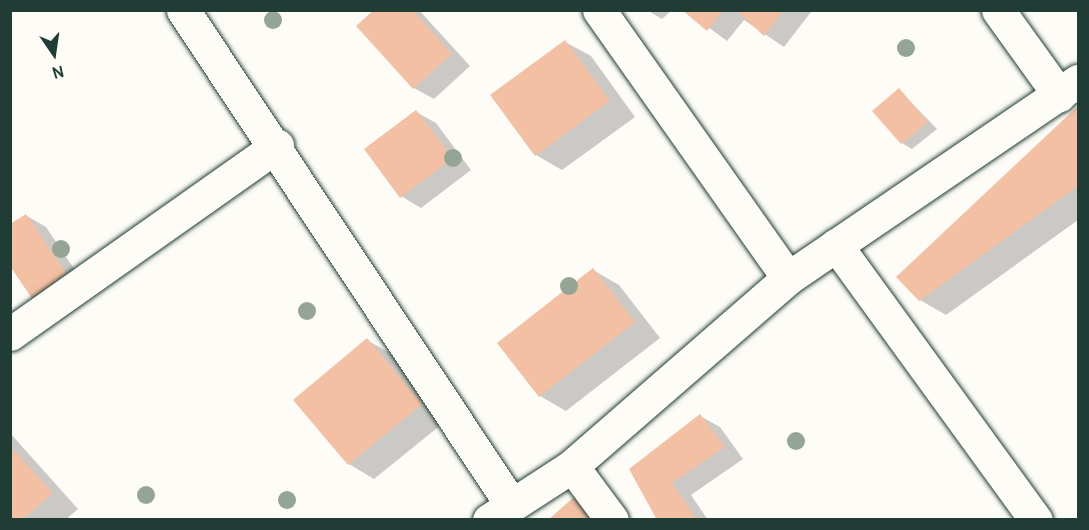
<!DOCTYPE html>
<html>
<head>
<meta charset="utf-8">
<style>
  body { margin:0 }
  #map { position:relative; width:1089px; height:530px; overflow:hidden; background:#fdfcf7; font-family:Pangolin,sans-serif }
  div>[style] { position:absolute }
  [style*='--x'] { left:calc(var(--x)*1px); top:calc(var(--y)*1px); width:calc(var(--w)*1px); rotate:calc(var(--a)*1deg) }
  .shadow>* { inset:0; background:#0003 }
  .building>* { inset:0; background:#f3c0a4 }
  .roads { filter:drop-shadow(0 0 2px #1f3d34) drop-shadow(0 0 2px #1f3d34) }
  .street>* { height:33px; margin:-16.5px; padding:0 16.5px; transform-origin:16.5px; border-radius:16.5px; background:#fdfcf7 }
  .trees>* { width:18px; height:18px; margin:-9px; border-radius:50%; background:#94a596 }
  span { translate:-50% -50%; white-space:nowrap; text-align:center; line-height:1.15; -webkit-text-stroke:4.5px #fdfcf7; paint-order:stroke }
  .frame { position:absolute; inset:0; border:12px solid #1f3d34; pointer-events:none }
  .north { position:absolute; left:24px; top:24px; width:60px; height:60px; -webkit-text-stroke:4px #fdfcf7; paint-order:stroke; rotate:167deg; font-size:16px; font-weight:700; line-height:24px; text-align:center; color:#1f3d34 }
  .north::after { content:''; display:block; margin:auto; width:21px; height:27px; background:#1f3d34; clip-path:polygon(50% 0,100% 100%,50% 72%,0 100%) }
</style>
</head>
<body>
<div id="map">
  <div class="shadow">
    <i style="clip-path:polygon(376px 10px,419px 10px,470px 66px,434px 99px,414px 88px)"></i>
    <i style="clip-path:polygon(647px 10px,672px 10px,662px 19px)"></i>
    <i style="clip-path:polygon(685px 10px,809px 10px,811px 12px,784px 47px,744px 20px,727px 41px)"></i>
    <i style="clip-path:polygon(565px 42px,591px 56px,635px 117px,562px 170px,536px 155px,492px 95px)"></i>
    <i style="clip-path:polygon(899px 90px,937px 129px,912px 149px,902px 143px)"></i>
    <i style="clip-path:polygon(1078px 108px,1078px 220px,946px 315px,920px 300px,898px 277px)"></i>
    <i style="clip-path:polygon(416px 112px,436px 123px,471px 170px,421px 208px,401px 196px)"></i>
    <i style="clip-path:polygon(27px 216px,46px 227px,87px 288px,54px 310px)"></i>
    <i style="clip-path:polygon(593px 270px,619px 285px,660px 338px,566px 411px,540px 396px,499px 343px)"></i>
    <i style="clip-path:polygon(367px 340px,393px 355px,447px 420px,374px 479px,349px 464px)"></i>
    <i style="clip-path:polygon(700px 416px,720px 427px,743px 459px,691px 495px,708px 520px,659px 520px,631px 469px)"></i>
    <i style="clip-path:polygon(10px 433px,78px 509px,65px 520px,10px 520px)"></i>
  </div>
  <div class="building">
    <i style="clip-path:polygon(374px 10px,412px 10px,452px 54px,413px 89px,356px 26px)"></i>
    <i style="clip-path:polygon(682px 10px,723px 10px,707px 31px)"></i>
    <i style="clip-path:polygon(736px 10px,784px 10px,764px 36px)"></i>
    <i style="clip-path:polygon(565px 40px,610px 101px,535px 156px,490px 95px)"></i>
    <i style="clip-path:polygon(899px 88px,928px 122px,901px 144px,872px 111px)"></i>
    <i style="clip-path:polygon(1078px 106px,1078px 186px,919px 301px,896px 277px)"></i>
    <i style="clip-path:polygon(416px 110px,453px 158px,400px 198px,364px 149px)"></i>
    <i style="clip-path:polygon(26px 214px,68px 276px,33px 300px,10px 266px,10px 224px)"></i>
    <i style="clip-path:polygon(593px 268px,635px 322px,539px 397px,497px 343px)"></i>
    <i style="clip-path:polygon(367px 338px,422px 404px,348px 465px,293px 400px)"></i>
    <i style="clip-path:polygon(700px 414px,725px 447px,672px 483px,697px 520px,657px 520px,629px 469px)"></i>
    <i style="clip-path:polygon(10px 446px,53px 493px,22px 520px,10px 520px)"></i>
    <i style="clip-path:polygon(575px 496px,595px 520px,548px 520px)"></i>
  </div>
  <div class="roads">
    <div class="street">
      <i style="--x:183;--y:10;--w:593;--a:56.42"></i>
      <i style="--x:599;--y:10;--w:328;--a:54.8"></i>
      <i style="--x:998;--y:10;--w:105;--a:54.3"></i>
      <i style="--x:836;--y:245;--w:340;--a:54"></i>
      <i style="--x:10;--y:334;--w:327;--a:-35.2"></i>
      <i style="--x:572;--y:466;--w:67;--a:53.5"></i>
      <i style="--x:489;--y:520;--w:99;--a:-33"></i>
      <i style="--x:572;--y:466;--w:286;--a:-41"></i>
      <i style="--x:788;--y:278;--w:351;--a:-34.2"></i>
    </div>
  </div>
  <div class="trees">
    <i style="left:273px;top:20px"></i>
    <i style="left:906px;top:48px"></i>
    <i style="left:453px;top:158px"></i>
    <i style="left:61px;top:249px"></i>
    <i style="left:569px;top:286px"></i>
    <i style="left:307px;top:311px"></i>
    <i style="left:796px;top:441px"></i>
    <i style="left:146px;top:495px"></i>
    <i style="left:287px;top:500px"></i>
  </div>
  <div class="frame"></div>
  <div class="north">N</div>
</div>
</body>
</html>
